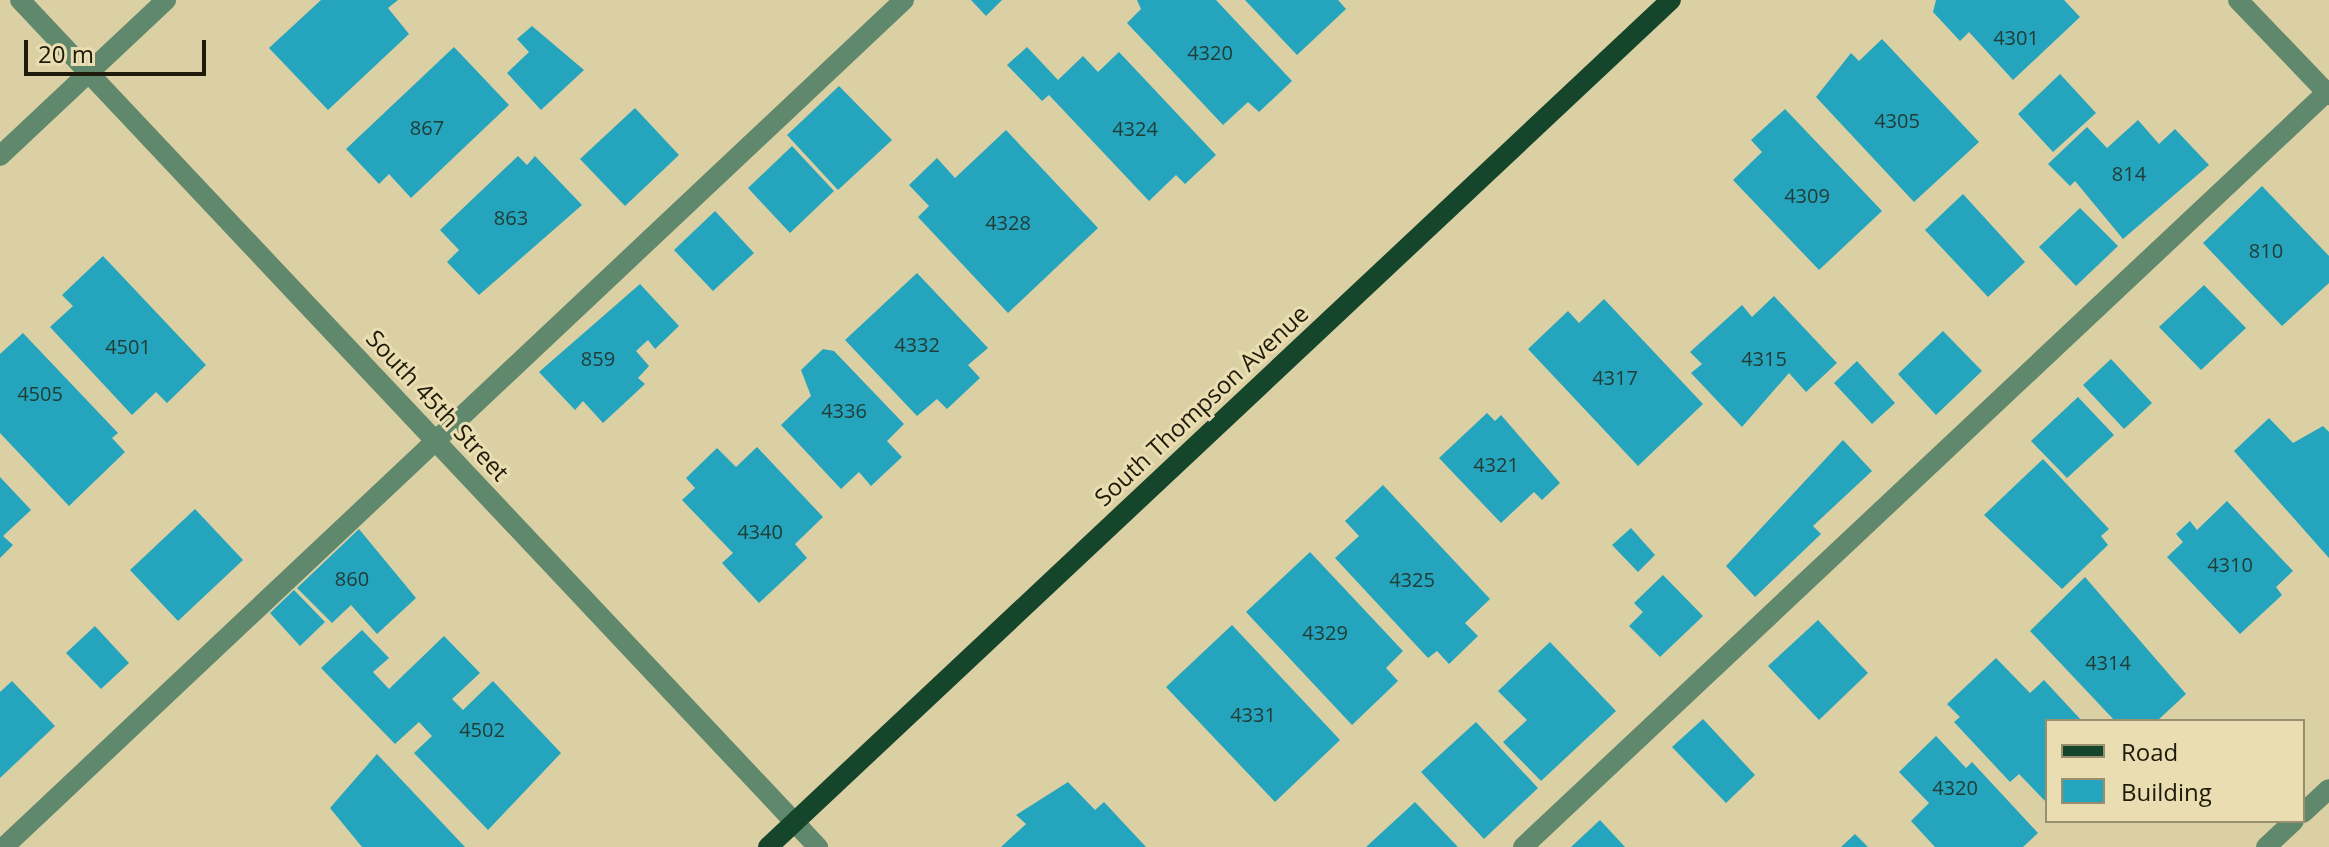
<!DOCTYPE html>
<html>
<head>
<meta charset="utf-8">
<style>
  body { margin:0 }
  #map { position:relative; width:2329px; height:847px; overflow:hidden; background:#dbd0a4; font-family:"Open Sans",sans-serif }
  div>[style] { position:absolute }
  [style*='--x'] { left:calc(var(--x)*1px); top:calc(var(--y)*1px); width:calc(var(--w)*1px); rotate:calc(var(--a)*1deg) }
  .building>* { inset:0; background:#25a4bd }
  .minor>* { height:20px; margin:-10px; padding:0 10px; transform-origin:10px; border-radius:10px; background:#5f886d }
  .major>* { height:20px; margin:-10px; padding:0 10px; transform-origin:10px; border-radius:10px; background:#15452a }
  span { translate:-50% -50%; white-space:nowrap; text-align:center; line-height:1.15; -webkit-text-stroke:6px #e9ddb1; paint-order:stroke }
  .number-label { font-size:20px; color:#203d37 }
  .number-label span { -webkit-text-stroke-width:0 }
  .street-label { font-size:24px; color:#1f1b0a }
  .legend { position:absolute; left:2045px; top:719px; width:260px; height:104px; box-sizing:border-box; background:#e9ddb1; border:2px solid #988f6e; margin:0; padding:10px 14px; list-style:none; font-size:24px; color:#1f1b0a }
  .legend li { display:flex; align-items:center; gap:16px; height:40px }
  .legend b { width:40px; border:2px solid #988f6e }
  .scale { position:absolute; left:24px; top:40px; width:182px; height:36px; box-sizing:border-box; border:4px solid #1f1b0a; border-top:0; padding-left:10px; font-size:24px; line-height:28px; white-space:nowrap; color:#1f1b0a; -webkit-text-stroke:6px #e9ddb1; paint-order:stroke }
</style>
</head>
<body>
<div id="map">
  <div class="building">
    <i style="clip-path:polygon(321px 0,398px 0,388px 8px,409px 34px,328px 110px,269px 48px)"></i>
    <i style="clip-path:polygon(971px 0,1002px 0,986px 16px)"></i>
    <i style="clip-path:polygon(1216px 0,1292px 81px,1259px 112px,1248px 102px,1223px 125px,1127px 23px,1141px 9px,1137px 0)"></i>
    <i style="clip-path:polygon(1245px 0,1338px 0,1346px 9px,1297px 55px)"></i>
    <i style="clip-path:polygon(1936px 0,2064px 0,2080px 17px,2013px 80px,1969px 32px,1960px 41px,1933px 12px)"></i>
    <i style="clip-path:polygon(532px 26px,584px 70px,541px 110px,507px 73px,529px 52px,517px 39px)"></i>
    <i style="clip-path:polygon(1882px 39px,1979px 142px,1914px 202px,1816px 97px,1851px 53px,1859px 61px)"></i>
    <i style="clip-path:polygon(454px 47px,509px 105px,411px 198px,389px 174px,379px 184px,346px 149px)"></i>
    <i style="clip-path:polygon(1027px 47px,1058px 80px,1083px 56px,1098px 72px,1119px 52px,1216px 155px,1185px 184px,1176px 175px,1149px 201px,1049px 95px,1042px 101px,1007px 65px)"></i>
    <i style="clip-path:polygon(2060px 74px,2096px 113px,2053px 152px,2018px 114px)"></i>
    <i style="clip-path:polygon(839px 86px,892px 140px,838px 190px,787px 135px)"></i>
    <i style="clip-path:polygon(635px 108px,679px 155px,625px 206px,580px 159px)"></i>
    <i style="clip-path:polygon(1785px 109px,1882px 211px,1819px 270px,1733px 180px,1762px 152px,1751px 140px)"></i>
    <i style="clip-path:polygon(2138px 120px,2159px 144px,2175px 129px,2209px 165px,2123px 239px,2075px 181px,2070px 186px,2048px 164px,2087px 127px,2107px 148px)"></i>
    <i style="clip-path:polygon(1006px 130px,1098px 228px,1008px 313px,918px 217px,929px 206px,909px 185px,937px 158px,955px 178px)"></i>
    <i style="clip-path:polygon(792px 146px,834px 191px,790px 233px,748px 188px)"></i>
    <i style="clip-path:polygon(518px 156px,527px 165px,535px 156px,582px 205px,479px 295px,447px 262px,459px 250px,440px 230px)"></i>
    <i style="clip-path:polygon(2262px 186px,2329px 256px,2329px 283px,2282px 326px,2203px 243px)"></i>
    <i style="clip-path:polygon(1963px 194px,2025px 262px,1988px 297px,1925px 230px)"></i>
    <i style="clip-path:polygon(2080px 208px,2118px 246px,2076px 286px,2039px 247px)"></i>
    <i style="clip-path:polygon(715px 211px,754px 253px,713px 291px,674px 250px)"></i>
    <i style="clip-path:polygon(103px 256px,206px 365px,167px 403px,156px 392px,132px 415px,50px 327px,73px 306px,62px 295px)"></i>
    <i style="clip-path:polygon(917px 273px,988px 348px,968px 365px,980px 378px,947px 409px,937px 399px,917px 416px,845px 340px)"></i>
    <i style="clip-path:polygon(640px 284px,679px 326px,655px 349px,648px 340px,636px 351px,649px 366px,638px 378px,645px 384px,603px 423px,583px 401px,575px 410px,539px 372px)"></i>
    <i style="clip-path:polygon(2204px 285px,2246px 328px,2201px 370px,2159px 327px)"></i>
    <i style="clip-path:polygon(1774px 296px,1837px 363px,1806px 392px,1789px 373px,1742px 427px,1691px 373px,1702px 364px,1690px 352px,1742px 305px,1752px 317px)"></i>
    <i style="clip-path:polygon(1604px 299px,1703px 404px,1638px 466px,1528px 349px,1568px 311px,1579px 323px)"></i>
    <i style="clip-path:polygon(1943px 331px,1982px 371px,1936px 415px,1898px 374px)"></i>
    <i style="clip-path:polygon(23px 333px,118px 433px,112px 438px,125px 452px,69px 506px,0 433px,0 354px)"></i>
    <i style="clip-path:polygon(823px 349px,834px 351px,904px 424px,887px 441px,902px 457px,871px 486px,859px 472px,841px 489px,781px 425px,811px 396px,801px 370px)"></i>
    <i style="clip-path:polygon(2111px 359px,2152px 403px,2124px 429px,2083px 385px)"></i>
    <i style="clip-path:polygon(1857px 361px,1895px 403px,1872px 424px,1834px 383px)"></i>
    <i style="clip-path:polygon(2078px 397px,2114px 435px,2067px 478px,2031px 441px)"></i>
    <i style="clip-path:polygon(1487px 413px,1495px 421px,1501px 415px,1560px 483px,1542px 500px,1534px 492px,1501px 523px,1439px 458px)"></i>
    <i style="clip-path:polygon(2269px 418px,2293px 443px,2323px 426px,2329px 432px,2329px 558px,2234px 451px)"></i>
    <i style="clip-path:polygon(1843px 440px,1872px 471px,1813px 526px,1821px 534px,1755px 597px,1726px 566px)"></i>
    <i style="clip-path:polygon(757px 447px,823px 517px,795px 544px,807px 558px,759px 603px,722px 563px,733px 553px,682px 500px,695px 488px,686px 478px,717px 448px,736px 467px)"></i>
    <i style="clip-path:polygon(2043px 459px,2109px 529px,2101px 536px,2108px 545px,2062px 589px,1984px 515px)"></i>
    <i style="clip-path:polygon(0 477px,31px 510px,3px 536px,13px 545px,0 558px)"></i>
    <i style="clip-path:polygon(1383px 485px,1490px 599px,1465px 623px,1478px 636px,1449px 664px,1437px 651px,1428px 658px,1335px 558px,1359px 536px,1345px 521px)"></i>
    <i style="clip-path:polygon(2227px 501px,2293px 571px,2276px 587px,2282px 595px,2240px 634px,2167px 557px,2183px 542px,2176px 534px,2190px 521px,2197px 530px)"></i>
    <i style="clip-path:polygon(195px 509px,243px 560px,178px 621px,130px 570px)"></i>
    <i style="clip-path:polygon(1631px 528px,1655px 555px,1638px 572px,1612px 545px)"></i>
    <i style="clip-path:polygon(359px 529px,416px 598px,377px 634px,351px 605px,332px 623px,297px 588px)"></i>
    <i style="clip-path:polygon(1310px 552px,1403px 651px,1386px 668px,1398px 681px,1352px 725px,1246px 612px)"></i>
    <i style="clip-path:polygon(1663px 575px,1703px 616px,1660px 657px,1629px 626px,1643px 612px,1634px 603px)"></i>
    <i style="clip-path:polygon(2085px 577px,2186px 694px,2157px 721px,2115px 721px,2030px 631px)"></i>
    <i style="clip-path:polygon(294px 590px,325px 622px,300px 646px,270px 613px)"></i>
    <i style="clip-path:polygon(1818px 620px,1868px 673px,1819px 720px,1768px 666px)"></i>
    <i style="clip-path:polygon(1232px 625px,1340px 740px,1275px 802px,1166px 687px)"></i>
    <i style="clip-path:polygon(95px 626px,129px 663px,101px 689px,66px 653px)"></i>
    <i style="clip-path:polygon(362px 630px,389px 658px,373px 672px,389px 689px,444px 636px,480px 673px,452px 699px,463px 710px,493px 681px,561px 753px,488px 830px,414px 753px,432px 736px,419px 722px,395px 744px,321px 668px)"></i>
    <i style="clip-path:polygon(1550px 642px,1616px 711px,1541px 781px,1503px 742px,1527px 720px,1498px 691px)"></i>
    <i style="clip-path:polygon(1996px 658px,2030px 693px,2044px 680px,2082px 721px,2047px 721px,2047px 803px,2019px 774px,2010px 782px,1954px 722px,1960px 717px,1947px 704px)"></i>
    <i style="clip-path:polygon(12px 681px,55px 726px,0 778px,0 692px)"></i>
    <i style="clip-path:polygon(1703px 719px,1755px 775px,1726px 803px,1672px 747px)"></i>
    <i style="clip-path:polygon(1476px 722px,1538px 788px,1484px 839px,1421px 772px)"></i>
    <i style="clip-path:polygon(1936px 736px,1966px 768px,1972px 762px,2038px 833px,2023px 847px,1935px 847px,1911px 821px,1929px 803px,1899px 772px)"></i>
    <i style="clip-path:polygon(377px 754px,465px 847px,362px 847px,330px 808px)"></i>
    <i style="clip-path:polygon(1068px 782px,1095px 810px,1104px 802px,1146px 847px,1001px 847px,1026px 824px,1016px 815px)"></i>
    <i style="clip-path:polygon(1415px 802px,1458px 847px,1366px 847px)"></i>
    <i style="clip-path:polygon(1600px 820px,1625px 847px,1571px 847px)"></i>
    <i style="clip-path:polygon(1855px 834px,1868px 847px,1841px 847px)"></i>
  </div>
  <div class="minor">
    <i style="--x:20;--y:0;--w:1164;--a:46.71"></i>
    <i style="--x:2238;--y:0;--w:132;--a:46.2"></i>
    <i style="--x:0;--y:156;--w:228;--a:-43.2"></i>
    <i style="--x:2303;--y:813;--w:35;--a:-43"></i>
    <i style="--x:4;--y:847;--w:1236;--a:-43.26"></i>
    <i style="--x:1523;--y:847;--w:1106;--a:-43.2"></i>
    <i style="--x:2266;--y:847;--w:38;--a:-43"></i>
  </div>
  <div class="major">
    <i style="--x:768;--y:847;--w:1238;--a:-43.17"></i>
  </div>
  <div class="number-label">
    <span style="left:2016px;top:37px">4301</span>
    <span style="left:1210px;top:52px">4320</span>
    <span style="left:1897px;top:120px">4305</span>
    <span style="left:427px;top:127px">867</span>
    <span style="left:1135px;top:128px">4324</span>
    <span style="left:2129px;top:173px">814</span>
    <span style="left:1807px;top:195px">4309</span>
    <span style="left:511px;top:217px">863</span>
    <span style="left:1008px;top:222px">4328</span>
    <span style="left:2266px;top:250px">810</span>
    <span style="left:917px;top:344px">4332</span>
    <span style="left:128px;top:346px">4501</span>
    <span style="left:598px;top:358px">859</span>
    <span style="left:1764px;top:358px">4315</span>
    <span style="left:1615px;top:377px">4317</span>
    <span style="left:40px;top:393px">4505</span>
    <span style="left:844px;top:410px">4336</span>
    <span style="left:1496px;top:464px">4321</span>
    <span style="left:760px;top:531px">4340</span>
    <span style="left:2230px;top:564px">4310</span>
    <span style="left:352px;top:578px">860</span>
    <span style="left:1412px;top:579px">4325</span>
    <span style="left:1325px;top:632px">4329</span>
    <span style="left:2108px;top:662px">4314</span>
    <span style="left:1253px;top:714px">4331</span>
    <span style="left:482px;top:729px">4502</span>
    <span style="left:1955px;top:787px">4320</span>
  </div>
  <div class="street-label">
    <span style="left:438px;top:405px;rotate:47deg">South 45th Street</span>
    <span style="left:1201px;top:405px;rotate:-43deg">South Thompson Avenue</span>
  </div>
  <ul class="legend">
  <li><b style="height:10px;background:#15452a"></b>Road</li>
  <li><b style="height:22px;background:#25a4bd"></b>Building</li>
  </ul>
  <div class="scale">20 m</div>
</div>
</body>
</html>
